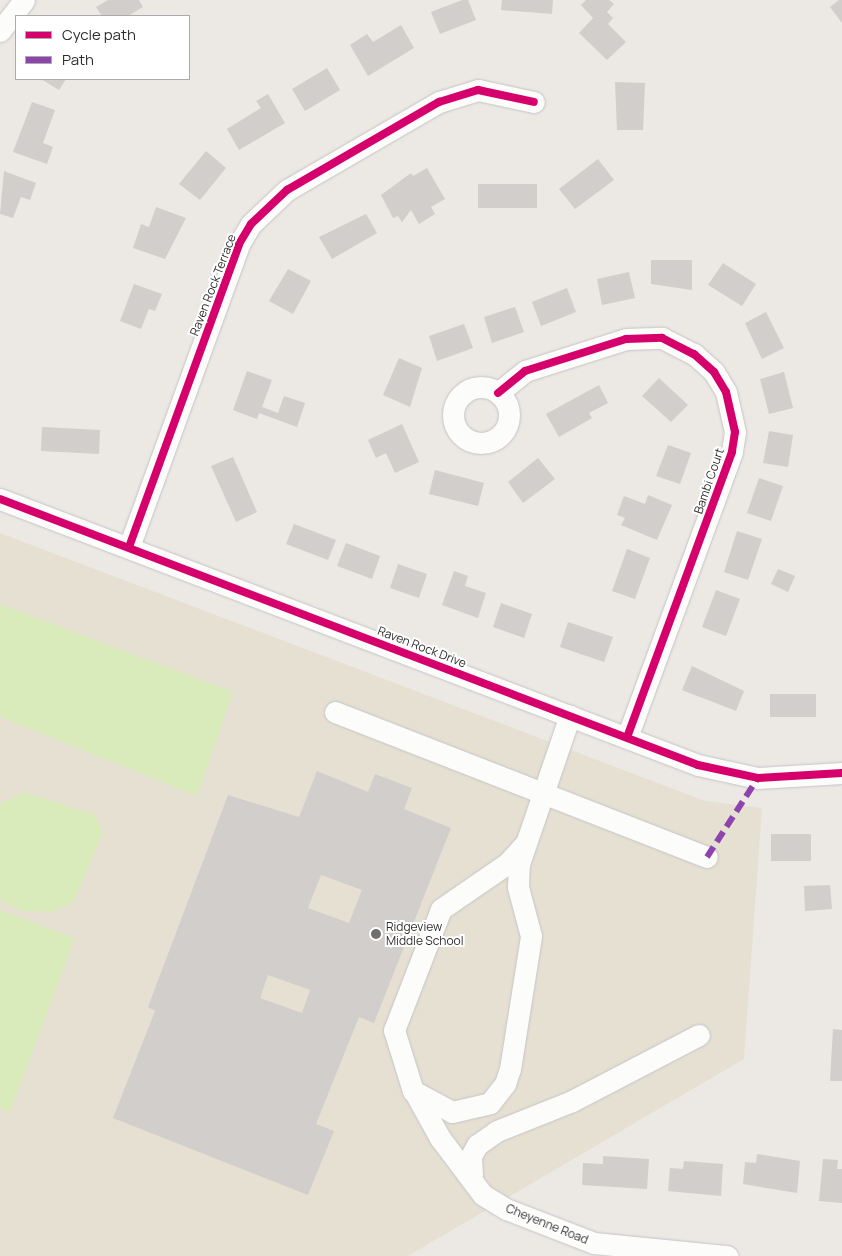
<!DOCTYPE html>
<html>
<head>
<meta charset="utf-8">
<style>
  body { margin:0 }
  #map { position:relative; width:842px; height:1256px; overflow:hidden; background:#ece8e4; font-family:Manrope,sans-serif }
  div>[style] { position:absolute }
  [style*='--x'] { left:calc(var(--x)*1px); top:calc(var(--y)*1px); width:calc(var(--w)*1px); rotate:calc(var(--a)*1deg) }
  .education>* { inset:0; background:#e6e0d3 }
  .pitch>* { inset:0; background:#d9eabb }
  .building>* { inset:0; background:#d1cecb }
  .roads { filter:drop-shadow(0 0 1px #c5c4c5) drop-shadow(0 0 1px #c5c4c5) }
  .minor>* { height:21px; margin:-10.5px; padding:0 10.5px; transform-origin:10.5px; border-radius:10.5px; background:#fcfcfb }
  .minor>.ring { margin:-10.5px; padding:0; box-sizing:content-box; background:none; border:21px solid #fcfcfb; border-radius:50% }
  .quiet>* { height:6px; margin-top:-3px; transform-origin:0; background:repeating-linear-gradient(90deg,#8e44ad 0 12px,transparent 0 18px) }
  .cycleway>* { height:8px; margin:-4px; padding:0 4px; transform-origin:4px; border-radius:4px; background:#d6006c }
  .dots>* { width:14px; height:14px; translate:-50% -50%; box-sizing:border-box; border:2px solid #fff; border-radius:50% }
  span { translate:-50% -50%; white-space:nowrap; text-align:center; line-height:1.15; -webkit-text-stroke:4px #fff; paint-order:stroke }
  .street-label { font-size:12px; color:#2e2e2e }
  .poi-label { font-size:12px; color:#2e2e2e }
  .left { translate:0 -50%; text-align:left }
  .legend { position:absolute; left:15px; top:15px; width:175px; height:65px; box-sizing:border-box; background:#fff; border:1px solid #ababab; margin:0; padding:6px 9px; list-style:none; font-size:15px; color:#2e2e2e }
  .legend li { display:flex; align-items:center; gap:10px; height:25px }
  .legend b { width:25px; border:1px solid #ababab }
</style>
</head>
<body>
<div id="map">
  <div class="education">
    <i style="clip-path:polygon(0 533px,705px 801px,762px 808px,744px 1059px,408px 1256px,0 1256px)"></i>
  </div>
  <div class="pitch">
    <i style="clip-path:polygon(0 604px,233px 692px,197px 796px,0 717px)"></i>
    <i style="clip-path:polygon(25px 792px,95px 815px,103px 833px,73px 903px,52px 912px,21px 911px,0 900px,0 804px)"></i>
    <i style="clip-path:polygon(0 910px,75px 938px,10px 1112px,0 1108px)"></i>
  </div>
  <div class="building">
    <i style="clip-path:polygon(108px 0,139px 0,143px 7px,128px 16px,102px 16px,96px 7px)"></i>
    <i style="clip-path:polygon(462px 0,468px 0,476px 20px,440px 34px,431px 12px)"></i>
    <i style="clip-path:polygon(502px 0,553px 0,552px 14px,501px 10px)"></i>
    <i style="clip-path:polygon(586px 0,609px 0,614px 4px,607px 12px,613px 18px,608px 24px,626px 42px,607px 60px,579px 33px,593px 18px,581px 5px)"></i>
    <i style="clip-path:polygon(839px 0,842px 0,842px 23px,830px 7px)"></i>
    <i style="clip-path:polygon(401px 25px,414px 48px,368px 76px,350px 45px,367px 34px,373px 42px)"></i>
    <i style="clip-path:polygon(327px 68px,340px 90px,305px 111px,292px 89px)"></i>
    <i style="clip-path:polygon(41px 79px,66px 79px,59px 90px)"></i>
    <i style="clip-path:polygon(615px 82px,645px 83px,643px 130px,617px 130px)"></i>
    <i style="clip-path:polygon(268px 94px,285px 123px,239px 150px,227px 129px,261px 108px,256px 101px)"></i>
    <i style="clip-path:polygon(32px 102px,55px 110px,43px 143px,53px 147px,47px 164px,13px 152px)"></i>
    <i style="clip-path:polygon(206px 151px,226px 168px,200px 200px,179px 184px)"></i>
    <i style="clip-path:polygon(598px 159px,614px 180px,575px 209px,559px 189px)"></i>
    <i style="clip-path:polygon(427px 168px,445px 199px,431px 207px,435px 214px,419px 224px,411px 210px,402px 222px,398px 216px,393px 218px,381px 195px,411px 173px,413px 176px)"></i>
    <i style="clip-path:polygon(4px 171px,36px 183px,30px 200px,21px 197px,13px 218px,0 214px)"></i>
    <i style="clip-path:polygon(478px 184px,537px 184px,537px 208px,478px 208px)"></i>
    <i style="clip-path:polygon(156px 207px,186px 218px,165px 259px,133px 248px,141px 224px,149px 227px)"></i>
    <i style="clip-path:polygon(366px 214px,377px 233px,332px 259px,319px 237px)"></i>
    <i style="clip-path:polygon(651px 260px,692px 260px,692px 290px,651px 284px)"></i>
    <i style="clip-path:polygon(723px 263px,756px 284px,742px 306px,708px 285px)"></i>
    <i style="clip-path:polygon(288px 269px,311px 281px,293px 314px,269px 301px)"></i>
    <i style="clip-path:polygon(629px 272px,635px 298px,602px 305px,597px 279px)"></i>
    <i style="clip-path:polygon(134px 284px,162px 294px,155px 311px,149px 309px,141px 329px,120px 321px)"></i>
    <i style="clip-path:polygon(567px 288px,576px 312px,541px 326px,532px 302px)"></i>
    <i style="clip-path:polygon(515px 307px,524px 332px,492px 343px,484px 317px)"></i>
    <i style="clip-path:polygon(766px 312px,784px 348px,762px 359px,745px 323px)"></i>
    <i style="clip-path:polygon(464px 324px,473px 348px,437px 361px,429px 336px)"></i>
    <i style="clip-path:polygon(399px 358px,422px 368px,410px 407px,383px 395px)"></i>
    <i style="clip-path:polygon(247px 371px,272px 380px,262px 407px,278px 413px,284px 396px,305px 403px,297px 427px,259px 413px,257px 419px,233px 410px)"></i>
    <i style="clip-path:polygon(784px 372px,793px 408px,769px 414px,760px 379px)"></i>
    <i style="clip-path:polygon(659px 378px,688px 405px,671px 422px,642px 396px)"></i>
    <i style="clip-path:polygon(599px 385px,608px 403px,589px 413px,592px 418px,559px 437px,546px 414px)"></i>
    <i style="clip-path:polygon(402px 424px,419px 462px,395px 473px,386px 453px,376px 458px,368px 440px)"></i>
    <i style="clip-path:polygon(42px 427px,100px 430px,99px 454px,41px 451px)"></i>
    <i style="clip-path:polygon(769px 431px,793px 435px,788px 467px,763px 463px)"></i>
    <i style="clip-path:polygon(668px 445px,691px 453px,680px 484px,656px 476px)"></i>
    <i style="clip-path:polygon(233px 457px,257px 512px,236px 522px,211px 466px)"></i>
    <i style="clip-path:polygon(538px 458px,555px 479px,523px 503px,508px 482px)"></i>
    <i style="clip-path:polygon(435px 470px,484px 483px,478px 506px,429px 494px)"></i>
    <i style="clip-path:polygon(759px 478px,783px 486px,771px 521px,747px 513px)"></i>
    <i style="clip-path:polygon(648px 495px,672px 505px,657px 540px,621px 525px,625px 518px,617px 515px,624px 496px,645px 504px)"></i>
    <i style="clip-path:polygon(294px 524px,336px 540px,328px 560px,286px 544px)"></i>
    <i style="clip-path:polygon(737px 531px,762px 539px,748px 580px,724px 572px)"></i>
    <i style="clip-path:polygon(346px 543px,380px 556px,372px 579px,337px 566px)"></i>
    <i style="clip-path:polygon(627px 549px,650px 558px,635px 599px,612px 591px)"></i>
    <i style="clip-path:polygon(398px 564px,427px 574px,419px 598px,390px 588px)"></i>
    <i style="clip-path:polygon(778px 569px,795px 576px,788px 592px,771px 584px)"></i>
    <i style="clip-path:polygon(454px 571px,468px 576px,465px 586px,486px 593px,478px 618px,442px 605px)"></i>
    <i style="clip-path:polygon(716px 590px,740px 599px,726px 636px,702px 627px)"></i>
    <i style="clip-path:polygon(501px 603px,532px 614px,524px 638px,493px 627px)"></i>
    <i style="clip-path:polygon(568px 622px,613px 637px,604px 662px,560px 647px)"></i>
    <i style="clip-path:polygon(692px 666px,744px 691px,736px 711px,682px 690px)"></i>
    <i style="clip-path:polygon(770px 694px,816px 694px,816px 717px,770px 717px)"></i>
    <i style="clip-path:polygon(evenodd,317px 771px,368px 792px,375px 774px,412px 788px,404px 809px,451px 828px,374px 1023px,359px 1017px,316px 1124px,334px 1131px,308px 1195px,113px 1118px,155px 1011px,148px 1007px,228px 795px,299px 817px,317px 771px,321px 875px,362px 890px,349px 923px,308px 908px,321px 875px,317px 771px,268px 975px,310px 990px,302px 1013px,260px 998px,268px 975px)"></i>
    <i style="clip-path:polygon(771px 834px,811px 834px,811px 861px,771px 861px)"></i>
    <i style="clip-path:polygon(830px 885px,832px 909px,805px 911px,804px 886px)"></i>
    <i style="clip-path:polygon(833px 1029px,842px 1030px,842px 1081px,830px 1081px)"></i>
    <i style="clip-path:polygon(757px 1154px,800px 1161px,797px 1193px,743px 1184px,745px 1162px,756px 1163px)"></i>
    <i style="clip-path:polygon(603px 1156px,649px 1159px,647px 1189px,582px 1185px,583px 1163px,603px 1164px)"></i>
    <i style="clip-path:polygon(823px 1159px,838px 1160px,837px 1169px,842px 1169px,842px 1203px,819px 1201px)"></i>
    <i style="clip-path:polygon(684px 1161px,723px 1164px,721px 1196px,668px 1191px,670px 1168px,683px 1169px)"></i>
  </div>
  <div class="roads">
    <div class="minor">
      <i style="--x:0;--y:31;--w:39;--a:-52"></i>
      <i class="ring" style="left:453px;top:387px;width:35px;height:35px"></i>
      <i style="--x:498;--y:393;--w:35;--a:-39"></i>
      <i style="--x:525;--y:371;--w:106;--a:-17.6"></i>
      <i style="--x:626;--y:339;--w:36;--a:-2"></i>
      <i style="--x:662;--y:338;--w:36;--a:27"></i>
      <i style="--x:694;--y:354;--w:27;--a:42"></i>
      <i style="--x:714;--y:372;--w:23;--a:59"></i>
      <i style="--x:726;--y:392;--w:41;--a:77.3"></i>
      <i style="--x:735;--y:432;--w:20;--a:99"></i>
      <i style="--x:732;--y:452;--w:304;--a:110.2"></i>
      <i style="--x:0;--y:499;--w:747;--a:20.86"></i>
      <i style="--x:698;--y:765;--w:61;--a:12.2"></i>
      <i style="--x:758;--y:778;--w:84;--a:-3.4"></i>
      <i style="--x:129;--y:547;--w:322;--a:-70"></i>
      <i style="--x:239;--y:244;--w:23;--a:-59"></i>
      <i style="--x:251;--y:224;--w:50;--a:-43.4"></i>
      <i style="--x:287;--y:190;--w:176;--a:-30.1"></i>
      <i style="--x:439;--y:102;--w:41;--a:-17.1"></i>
      <i style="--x:478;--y:90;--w:57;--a:12.1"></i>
      <i style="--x:335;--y:712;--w:399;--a:21.3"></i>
      <i style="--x:525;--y:844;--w:25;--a:132"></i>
      <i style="--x:508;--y:863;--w:81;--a:145.5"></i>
      <i style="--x:441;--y:909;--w:130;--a:111.2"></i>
      <i style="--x:394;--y:1030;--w:64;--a:72.7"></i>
      <i style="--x:413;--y:1091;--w:44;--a:28.3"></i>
      <i style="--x:452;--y:1112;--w:39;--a:-13"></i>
      <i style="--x:490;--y:1103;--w:24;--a:-52"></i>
      <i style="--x:505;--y:1084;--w:16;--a:-72"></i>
      <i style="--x:510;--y:1069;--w:135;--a:-81"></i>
      <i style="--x:531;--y:936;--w:51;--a:-104.9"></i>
      <i style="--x:518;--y:887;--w:23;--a:-88"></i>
      <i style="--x:519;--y:864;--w:157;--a:-71.1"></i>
      <i style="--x:415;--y:1093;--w:51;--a:60.9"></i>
      <i style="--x:440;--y:1138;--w:71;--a:53"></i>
      <i style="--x:483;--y:1195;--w:27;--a:31"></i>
      <i style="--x:506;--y:1209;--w:94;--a:21.1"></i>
      <i style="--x:594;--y:1243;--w:134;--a:5.6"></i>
      <i style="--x:472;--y:1175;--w:19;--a:-93"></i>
      <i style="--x:471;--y:1156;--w:13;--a:-61"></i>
      <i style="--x:477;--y:1145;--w:24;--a:-35"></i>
      <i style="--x:497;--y:1131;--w:81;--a:-21.8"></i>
      <i style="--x:572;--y:1101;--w:143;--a:-27.5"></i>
    </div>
  </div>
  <div class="quiet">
    <i style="--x:707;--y:857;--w:94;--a:-57.2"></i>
  </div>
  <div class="cycleway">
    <i style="--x:498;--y:393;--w:35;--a:-39"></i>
    <i style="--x:525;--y:371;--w:106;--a:-17.6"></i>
    <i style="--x:626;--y:339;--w:36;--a:-2"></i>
    <i style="--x:662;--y:338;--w:36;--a:27"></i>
    <i style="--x:694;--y:354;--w:27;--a:42"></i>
    <i style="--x:714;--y:372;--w:23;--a:59"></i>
    <i style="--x:726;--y:392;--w:41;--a:77.3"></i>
    <i style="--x:735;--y:432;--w:20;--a:99"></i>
    <i style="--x:732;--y:452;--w:304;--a:110.2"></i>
    <i style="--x:0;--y:499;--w:747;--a:20.86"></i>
    <i style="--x:698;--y:765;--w:61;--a:12.2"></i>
    <i style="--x:758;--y:778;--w:84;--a:-3.4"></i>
    <i style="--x:129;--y:547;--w:322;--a:-70"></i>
    <i style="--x:239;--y:244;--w:23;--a:-59"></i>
    <i style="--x:251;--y:224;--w:50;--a:-43.4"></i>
    <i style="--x:287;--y:190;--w:176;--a:-30.1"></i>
    <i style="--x:439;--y:102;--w:41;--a:-17.1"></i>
    <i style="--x:478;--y:90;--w:57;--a:12.1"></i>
  </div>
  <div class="dots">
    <i style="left:376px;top:934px;background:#706f6e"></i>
  </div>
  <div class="street-label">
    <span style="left:213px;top:285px;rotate:-69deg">Raven Rock Terrace</span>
    <span style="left:709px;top:481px;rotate:-71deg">Bambi Court</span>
    <span style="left:422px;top:647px;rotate:21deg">Raven Rock Drive</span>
    <span style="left:547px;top:1224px;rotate:22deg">Cheyenne Road</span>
  </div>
  <div class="poi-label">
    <span class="left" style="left:386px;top:934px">Ridgeview<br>Middle School</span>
  </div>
  <ul class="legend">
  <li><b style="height:6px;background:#d6006c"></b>Cycle path</li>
  <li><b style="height:6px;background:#8e44ad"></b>Path</li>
  </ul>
</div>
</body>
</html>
